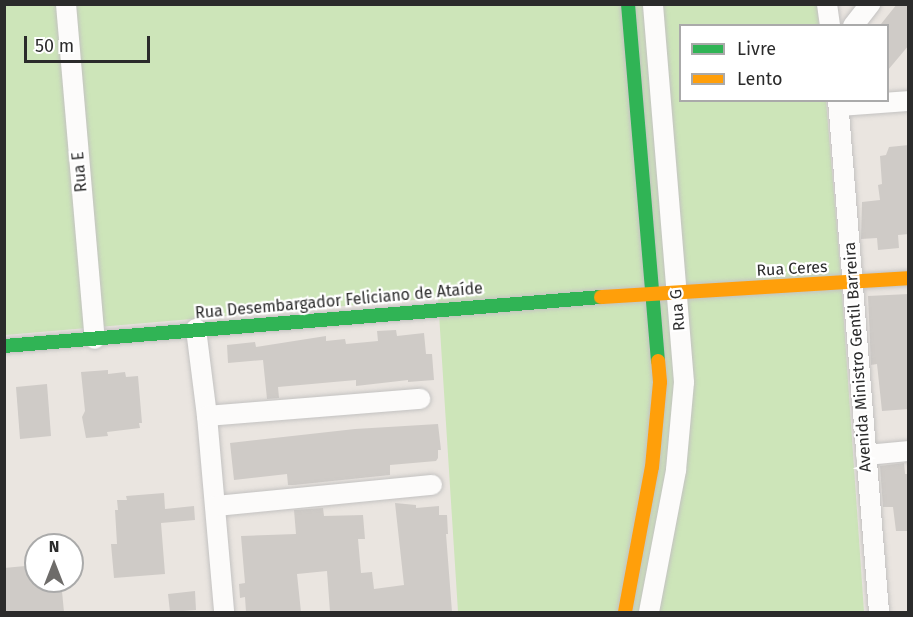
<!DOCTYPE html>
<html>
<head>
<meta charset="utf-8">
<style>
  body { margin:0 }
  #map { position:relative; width:913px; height:617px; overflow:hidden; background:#eae5e0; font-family:"Fira Sans",sans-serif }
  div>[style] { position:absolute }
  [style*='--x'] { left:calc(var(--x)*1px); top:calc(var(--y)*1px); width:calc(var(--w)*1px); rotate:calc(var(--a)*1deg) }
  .green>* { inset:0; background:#cde5b9 }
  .building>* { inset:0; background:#cfcbc7 }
  .roads { filter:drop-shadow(0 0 2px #c3c2c1) drop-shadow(0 0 2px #c3c2c1) }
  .street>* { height:20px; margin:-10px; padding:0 10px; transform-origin:10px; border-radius:10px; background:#fcfbfa }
  .fast>* { height:14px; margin:-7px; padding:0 7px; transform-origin:7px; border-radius:7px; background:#30b455 }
  .slow>* { height:14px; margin:-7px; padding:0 7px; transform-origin:7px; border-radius:7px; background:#ff9f0a }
  span { translate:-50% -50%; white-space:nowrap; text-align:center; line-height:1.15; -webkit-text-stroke:4.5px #fff; paint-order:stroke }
  .street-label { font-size:16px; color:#2b2b2b }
  .frame { position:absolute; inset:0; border:6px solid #2b2b2b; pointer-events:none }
  .legend { position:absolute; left:679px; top:24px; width:210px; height:78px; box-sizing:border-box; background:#fff; border:2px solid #aaa; margin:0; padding:8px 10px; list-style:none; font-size:18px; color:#2b2b2b }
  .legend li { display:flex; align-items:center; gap:12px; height:30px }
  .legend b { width:30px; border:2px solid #aaa }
  .north { position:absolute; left:24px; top:533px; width:60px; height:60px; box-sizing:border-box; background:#fff; border:2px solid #aaa; border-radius:50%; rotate:0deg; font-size:16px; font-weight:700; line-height:24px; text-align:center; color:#2b2b2b }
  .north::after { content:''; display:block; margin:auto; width:21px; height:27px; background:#6e6c6a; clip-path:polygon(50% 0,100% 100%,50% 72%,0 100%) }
  .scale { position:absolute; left:24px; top:36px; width:126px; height:27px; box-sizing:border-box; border:3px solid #2b2b2b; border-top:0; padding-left:8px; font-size:18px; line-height:21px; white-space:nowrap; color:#2b2b2b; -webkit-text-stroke:4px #fff; paint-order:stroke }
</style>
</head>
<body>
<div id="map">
  <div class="green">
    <i style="clip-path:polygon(5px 5px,817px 5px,819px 25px,680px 26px,680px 100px,826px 101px,840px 265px,864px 612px,458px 612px,438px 298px,5px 335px)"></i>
  </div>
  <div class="building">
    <i style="clip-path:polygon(897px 4px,909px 4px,909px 45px,888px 70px,888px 26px,881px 24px)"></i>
    <i style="clip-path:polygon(909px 145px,909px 234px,898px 235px,899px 248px,878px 250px,877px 238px,861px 239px,862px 202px,880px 200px,878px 185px,882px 184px,880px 156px,886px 155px,889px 147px)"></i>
    <i style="clip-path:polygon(909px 294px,909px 409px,882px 411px,877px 364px,871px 365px,868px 296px)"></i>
    <i style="clip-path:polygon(396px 330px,397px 336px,424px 333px,426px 354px,432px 354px,434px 380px,408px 382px,408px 380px,356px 386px,356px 380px,278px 387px,279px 398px,267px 399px,263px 360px,228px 363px,227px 345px,255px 342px,256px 347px,326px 336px,326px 341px,345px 339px,346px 344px,378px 341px,377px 331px)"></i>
    <i style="clip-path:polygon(108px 370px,108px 374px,125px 372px,126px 377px,138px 376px,142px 423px,139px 423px,140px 428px,107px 432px,108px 436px,86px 438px,82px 417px,85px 411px,81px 372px)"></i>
    <i style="clip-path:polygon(47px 384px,51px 436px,20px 439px,16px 387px)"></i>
    <i style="clip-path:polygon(438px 424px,441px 450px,438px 450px,438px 458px,436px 461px,390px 465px,390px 475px,294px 485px,288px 485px,287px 474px,234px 480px,230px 443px,355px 429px)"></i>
    <i style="clip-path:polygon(904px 463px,905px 474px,909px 474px,909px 531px,896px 531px,893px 507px,883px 507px,880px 466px)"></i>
    <i style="clip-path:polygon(164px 493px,165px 509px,194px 506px,195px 520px,161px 523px,165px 574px,114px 578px,111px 544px,117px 544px,115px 510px,118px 510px,117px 500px,127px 500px,126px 496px)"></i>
    <i style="clip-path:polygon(395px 503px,416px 505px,416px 508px,439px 506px,439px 515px,447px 515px,448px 534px,446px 534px,452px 612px,330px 612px,327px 571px,297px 574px,301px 612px,246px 612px,245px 597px,240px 598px,239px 584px,245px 583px,241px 536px,296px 534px,294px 510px,323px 508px,324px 516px,363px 515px,365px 539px,358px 539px,361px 573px,372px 572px,374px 589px,404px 585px)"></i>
    <i style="clip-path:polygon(36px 565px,36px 581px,61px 581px,64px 612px,4px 612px,4px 568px)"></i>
    <i style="clip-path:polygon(195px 591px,196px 610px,170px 612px,168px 594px)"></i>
  </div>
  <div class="roads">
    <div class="street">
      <i style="--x:66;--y:4;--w:336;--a:85.1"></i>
      <i style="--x:827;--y:4;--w:22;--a:82"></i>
      <i style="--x:853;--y:26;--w:28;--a:-52"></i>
      <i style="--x:838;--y:100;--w:514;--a:85.42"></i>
      <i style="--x:839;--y:106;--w:69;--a:-4.1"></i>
      <i style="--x:196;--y:329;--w:88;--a:82.8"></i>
      <i style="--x:207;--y:416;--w:197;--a:85"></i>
      <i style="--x:207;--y:416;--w:214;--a:-4.6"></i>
      <i style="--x:866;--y:455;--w:42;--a:-5.4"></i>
      <i style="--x:216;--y:506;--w:217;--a:-5.6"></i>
      <i style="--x:649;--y:612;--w:145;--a:-79.2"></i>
      <i style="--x:676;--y:470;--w:88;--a:-84.8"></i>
      <i style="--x:684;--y:382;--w:379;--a:-94.7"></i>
    </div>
    <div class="fast">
      <i style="--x:628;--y:4;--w:358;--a:85.2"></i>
      <i style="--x:4;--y:346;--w:599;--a:-4.69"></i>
    </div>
    <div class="slow">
      <i style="--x:601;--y:297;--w:308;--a:-3.5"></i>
      <i style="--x:625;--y:612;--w:147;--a:-79.5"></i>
      <i style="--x:652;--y:467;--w:85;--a:-84.6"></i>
      <i style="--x:660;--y:382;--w:21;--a:-95"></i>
    </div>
  </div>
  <div class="street-label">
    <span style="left:80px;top:172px;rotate:-95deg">Rua E</span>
    <span style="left:792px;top:269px;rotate:-3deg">Rua Ceres</span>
    <span style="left:339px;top:301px;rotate:-5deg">Rua Desembargador Feliciano de Ataíde</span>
    <span style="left:678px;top:310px;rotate:-95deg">Rua G</span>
    <span style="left:858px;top:357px;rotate:-94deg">Avenida Ministro Gentil Barreira</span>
  </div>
  <div class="frame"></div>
  <ul class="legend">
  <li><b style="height:8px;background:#30b455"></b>Livre</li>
  <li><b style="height:8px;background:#ff9f0a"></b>Lento</li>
  </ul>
  <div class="north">N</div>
  <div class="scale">50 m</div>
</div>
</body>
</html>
